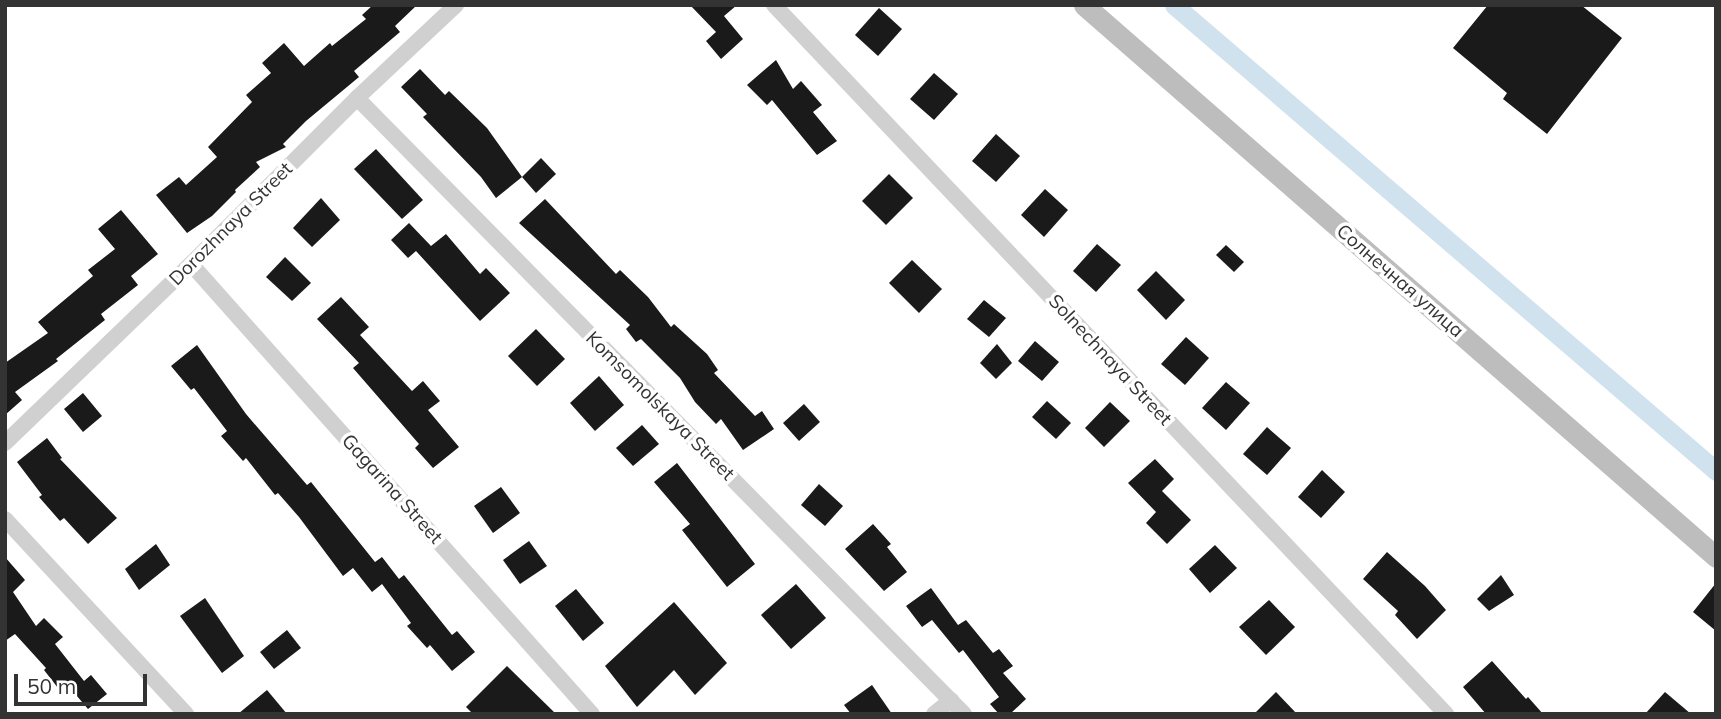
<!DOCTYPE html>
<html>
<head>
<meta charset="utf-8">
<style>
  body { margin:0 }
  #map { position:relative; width:1721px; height:719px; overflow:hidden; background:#fff; font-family:Mulish,sans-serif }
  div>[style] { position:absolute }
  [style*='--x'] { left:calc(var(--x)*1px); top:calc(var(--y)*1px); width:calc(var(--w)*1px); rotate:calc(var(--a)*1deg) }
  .canal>* { height:19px; margin:-9.5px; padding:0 9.5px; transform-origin:9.5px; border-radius:9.5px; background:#cfe2ee }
  .building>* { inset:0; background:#1a1a1a }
  .minor>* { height:16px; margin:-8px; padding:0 8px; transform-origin:8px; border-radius:8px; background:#d0d0d0 }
  .secondary>* { height:21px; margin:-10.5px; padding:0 10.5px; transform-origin:10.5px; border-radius:10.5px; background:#bdbdbd }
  span { translate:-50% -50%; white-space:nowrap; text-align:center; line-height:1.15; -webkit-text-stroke:7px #fff; paint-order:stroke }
  .street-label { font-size:19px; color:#333 }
  .frame { position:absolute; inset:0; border:7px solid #333; pointer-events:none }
  .scale { position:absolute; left:14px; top:674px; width:133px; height:32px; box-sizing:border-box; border:4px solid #333; border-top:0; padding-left:9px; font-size:21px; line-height:24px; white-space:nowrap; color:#333; -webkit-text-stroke:5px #fff; paint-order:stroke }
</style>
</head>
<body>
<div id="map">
  <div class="canal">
    <i style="--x:1174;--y:5;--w:715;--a:40.69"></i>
  </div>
  <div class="building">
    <i style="clip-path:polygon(373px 5px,417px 5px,395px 26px,400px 32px,354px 71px,359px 77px,306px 121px,283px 144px,286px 147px,256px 162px,260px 167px,235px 190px,236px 192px,212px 216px,187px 233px,156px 195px,179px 177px,186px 185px,217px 157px,208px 147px,252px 102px,246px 95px,271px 73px,262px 63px,284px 43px,304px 66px,330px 43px,332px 46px,366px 19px,362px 15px)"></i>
    <i style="clip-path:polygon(690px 5px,737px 5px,724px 16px,743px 39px,721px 59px,706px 41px,716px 32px)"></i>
    <i style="clip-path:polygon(1488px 5px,1581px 5px,1622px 38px,1547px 134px,1503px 99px,1507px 93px,1453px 48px)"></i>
    <i style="clip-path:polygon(879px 8px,902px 29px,878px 56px,855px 35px)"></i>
    <i style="clip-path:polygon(776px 60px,793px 89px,801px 81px,822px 105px,813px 112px,837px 141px,817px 155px,772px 100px,767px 105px,747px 85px)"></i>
    <i style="clip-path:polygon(420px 69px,445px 95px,449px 91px,487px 128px,522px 177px,496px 198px,481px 177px,423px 117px,427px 114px,401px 87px)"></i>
    <i style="clip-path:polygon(934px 73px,958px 94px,934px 120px,910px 99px)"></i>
    <i style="clip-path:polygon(996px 134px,1020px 156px,996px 182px,972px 161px)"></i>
    <i style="clip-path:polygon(376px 149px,423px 200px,402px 219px,354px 169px)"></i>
    <i style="clip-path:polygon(541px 158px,556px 174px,536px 193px,522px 177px)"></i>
    <i style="clip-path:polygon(889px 174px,913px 198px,886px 225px,862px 201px)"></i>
    <i style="clip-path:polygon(1045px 189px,1068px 210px,1044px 237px,1021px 215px)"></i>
    <i style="clip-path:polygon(321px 198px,340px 220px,312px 247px,293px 228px)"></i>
    <i style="clip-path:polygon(545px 199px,616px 274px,620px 270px,648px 297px,671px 327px,674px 324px,707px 354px,718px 370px,714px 373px,755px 416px,762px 411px,774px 429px,743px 450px,721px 419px,716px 424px,695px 402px,680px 378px,641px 339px,636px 342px,626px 329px,630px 325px,519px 223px)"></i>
    <i style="clip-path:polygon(121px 210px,158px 254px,131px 276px,138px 285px,101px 314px,105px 320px,56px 359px,58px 361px,15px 392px,22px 400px,5px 415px,5px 363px,48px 333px,38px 322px,93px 276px,88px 270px,115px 249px,98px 229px)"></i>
    <i style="clip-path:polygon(409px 223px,431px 246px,446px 234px,480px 274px,486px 268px,510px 293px,480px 321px,416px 251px,408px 258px,391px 240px)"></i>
    <i style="clip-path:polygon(1097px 244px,1121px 265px,1096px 292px,1073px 271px)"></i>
    <i style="clip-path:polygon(1226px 245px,1244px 262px,1234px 272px,1216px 255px)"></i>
    <i style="clip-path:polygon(285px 257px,311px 283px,292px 301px,266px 277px)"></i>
    <i style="clip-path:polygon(912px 260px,942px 289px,919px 313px,889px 283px)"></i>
    <i style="clip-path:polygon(1156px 271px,1185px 300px,1166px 320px,1137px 290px)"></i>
    <i style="clip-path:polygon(341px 297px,369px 327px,360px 335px,412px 391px,423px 381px,440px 401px,428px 410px,459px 447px,433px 468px,415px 448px,419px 444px,353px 368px,359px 363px,317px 319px)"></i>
    <i style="clip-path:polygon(984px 300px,1006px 318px,989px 337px,967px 319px)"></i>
    <i style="clip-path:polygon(536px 329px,565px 359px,537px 386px,508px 356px)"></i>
    <i style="clip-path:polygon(1186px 337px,1209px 358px,1185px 385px,1161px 364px)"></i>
    <i style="clip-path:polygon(1035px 341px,1059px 362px,1042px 381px,1018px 361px)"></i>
    <i style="clip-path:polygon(997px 344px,1012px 363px,996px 379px,980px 363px)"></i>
    <i style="clip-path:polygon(197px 345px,246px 414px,307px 485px,311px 482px,375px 562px,382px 557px,399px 579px,404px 575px,452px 635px,457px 631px,475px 652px,452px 671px,430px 645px,427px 648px,407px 626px,411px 623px,382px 584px,372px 592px,353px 568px,343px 576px,299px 517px,278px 493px,275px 495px,246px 458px,243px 461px,221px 436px,227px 431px,194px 388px,191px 390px,171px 366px)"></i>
    <i style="clip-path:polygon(599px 376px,624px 405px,595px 431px,570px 403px)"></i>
    <i style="clip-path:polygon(1226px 382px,1250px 403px,1226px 430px,1202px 408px)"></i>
    <i style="clip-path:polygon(83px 393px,102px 416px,83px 432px,64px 409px)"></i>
    <i style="clip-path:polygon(1047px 401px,1071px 423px,1056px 439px,1032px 417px)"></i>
    <i style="clip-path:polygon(1110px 402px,1130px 421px,1104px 447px,1085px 428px)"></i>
    <i style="clip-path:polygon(804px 404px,820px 422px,799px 441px,783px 423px)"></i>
    <i style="clip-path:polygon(642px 425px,659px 444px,633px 466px,616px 448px)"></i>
    <i style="clip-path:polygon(1267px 427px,1291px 448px,1267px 475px,1243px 454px)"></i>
    <i style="clip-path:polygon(47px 438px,62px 458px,60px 459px,117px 518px,88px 544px,64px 518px,60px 521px,39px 497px,42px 495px,17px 462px)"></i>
    <i style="clip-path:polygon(1155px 459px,1174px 479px,1162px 491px,1191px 520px,1167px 544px,1146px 523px,1156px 512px,1128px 483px)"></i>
    <i style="clip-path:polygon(677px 463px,755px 564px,727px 587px,682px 530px,690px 524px,654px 482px)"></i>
    <i style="clip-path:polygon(1322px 470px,1345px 492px,1321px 518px,1298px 497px)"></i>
    <i style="clip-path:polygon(819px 484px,843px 506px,825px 526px,801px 505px)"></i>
    <i style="clip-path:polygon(501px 487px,520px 513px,493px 533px,474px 506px)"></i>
    <i style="clip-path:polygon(873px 524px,891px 544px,887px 547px,907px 572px,884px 591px,845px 549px)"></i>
    <i style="clip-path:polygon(529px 541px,547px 566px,520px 584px,503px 560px)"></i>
    <i style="clip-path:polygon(156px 544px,170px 565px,139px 590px,125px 569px)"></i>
    <i style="clip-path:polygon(1215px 545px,1237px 568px,1210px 593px,1189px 569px)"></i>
    <i style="clip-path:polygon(1387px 552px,1425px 586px,1446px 610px,1417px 639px,1395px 615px,1398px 611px,1363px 579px)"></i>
    <i style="clip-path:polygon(5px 557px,25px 580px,13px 592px,36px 626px,44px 618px,63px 637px,55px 644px,84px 681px,91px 675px,107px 694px,88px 709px,65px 682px,58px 688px,44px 670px,46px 668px,15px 634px,5px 641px)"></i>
    <i style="clip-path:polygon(1501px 575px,1514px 595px,1489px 611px,1477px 599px)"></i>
    <i style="clip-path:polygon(1716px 583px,1716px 631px,1693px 612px)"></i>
    <i style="clip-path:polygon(796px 584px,826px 618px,791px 649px,761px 615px)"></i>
    <i style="clip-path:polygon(931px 588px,958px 625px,966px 620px,993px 653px,999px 649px,1013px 666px,1003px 673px,1026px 699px,1010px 714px,999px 714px,990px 704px,999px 697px,963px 650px,959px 653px,932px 620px,922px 627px,906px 606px)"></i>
    <i style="clip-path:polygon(576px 589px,604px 623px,583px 641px,555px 606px)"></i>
    <i style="clip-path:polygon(205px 598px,244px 656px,222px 673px,180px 616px)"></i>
    <i style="clip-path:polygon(1269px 600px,1295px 627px,1266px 655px,1239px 627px)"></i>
    <i style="clip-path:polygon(674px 602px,727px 663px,695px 695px,674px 670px,637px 707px,605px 666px)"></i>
    <i style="clip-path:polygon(287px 630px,301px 648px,274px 669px,260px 652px)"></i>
    <i style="clip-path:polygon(1492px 661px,1526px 699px,1528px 697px,1543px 714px,1486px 714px,1463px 687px)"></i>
    <i style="clip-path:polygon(507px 666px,556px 714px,473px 714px,466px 707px)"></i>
    <i style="clip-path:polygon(872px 685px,892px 714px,851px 714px,844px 705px)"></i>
    <i style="clip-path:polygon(267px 690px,287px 714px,238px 714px)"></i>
    <i style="clip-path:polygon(1276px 692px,1297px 714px,1254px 714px)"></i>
    <i style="clip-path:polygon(1665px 692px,1691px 714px,1645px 714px)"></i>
  </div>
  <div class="minor">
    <i style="--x:774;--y:5;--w:977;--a:46.53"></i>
    <i style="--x:357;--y:98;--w:865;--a:45.42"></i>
    <i style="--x:191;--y:264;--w:603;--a:48.3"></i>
    <i style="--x:5;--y:443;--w:258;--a:-43.9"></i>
    <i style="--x:191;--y:264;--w:235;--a:-45"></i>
    <i style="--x:357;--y:98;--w:136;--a:-43.2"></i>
    <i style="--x:5;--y:519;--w:266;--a:47.1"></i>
    <i style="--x:934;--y:714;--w:22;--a:-39"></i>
  </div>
  <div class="secondary">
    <i style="--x:1084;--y:5;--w:839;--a:41.13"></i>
  </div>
  <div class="street-label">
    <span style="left:231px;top:224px;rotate:-45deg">Dorozhnaya Street</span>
    <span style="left:1400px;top:281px;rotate:41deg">Солнечная улица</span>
    <span style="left:1110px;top:360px;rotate:47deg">Solnechnaya Street</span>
    <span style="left:660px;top:406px;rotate:45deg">Komsomolskaya Street</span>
    <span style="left:392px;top:489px;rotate:48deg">Gagarina Street</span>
  </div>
  <div class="frame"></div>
  <div class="scale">50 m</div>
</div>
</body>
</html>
